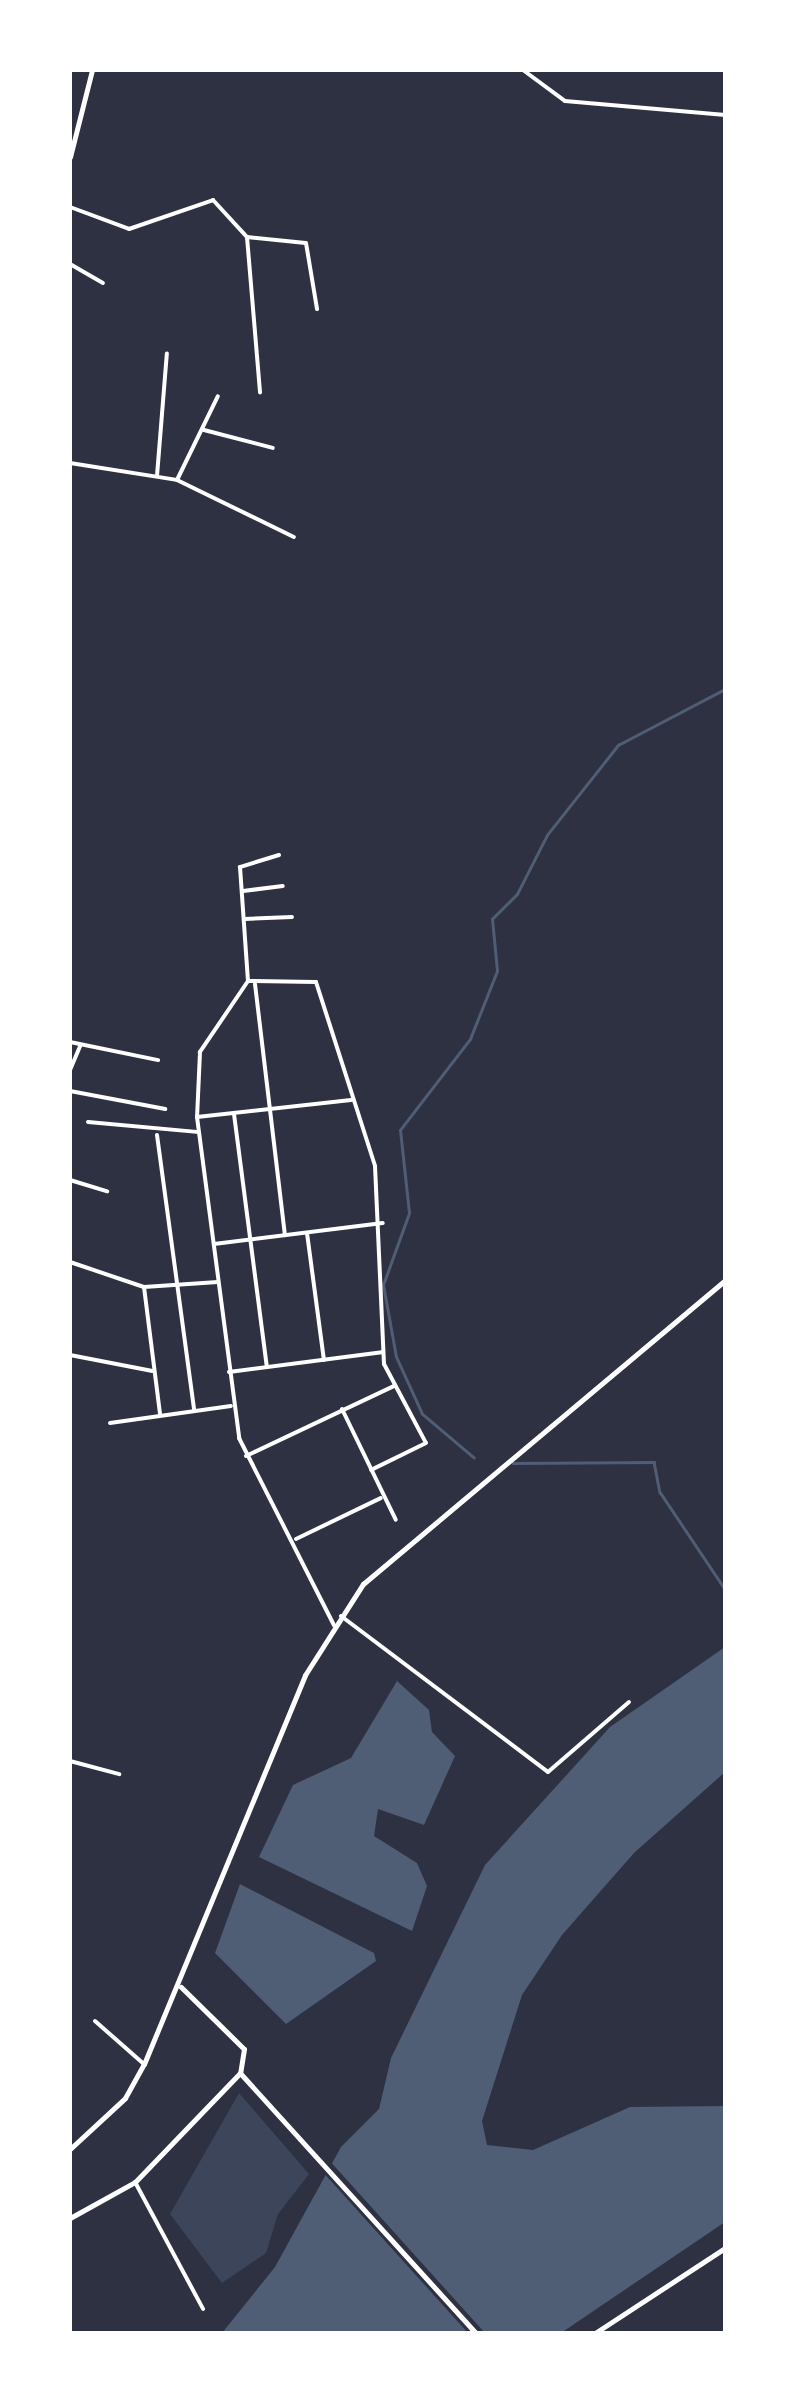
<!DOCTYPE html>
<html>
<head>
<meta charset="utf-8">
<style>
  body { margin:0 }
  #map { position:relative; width:795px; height:2403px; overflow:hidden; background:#2d3142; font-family:Helvetica,sans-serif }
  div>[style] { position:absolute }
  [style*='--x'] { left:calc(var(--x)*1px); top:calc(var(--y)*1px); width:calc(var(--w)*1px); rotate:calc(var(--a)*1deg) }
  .green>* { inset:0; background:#3c4559 }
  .water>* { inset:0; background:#4f5d75 }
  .pier>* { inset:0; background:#2d3142 }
  .stream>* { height:2.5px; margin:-1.25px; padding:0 1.25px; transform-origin:1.25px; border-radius:1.25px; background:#4f5d75 }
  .minor>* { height:4px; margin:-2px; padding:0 2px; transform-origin:2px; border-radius:2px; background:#fff }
  .tertiary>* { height:5px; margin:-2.5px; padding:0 2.5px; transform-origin:2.5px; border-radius:2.5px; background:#fff }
  .secondary>* { height:5px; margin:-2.5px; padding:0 2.5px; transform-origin:2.5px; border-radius:2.5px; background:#fff }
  span { translate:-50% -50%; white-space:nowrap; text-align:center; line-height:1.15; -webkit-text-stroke:10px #fff; paint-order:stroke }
  .frame { position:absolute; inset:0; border:72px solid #fff; pointer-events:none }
</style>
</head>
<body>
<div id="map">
  <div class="green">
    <i style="clip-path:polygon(239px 2093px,309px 2174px,278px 2214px,266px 2253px,222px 2283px,170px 2214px)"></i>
  </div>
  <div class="water">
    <i style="clip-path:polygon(725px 1647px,725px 1772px,634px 1853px,562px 1935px,522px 1995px,482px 2121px,487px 2145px,533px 2150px,630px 2107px,725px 2106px,725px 2222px,561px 2333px,222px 2333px,275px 2267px,341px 2147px,379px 2109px,391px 2058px,485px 1865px,610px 1727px)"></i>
    <i style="clip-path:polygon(397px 1681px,429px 1710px,432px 1732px,455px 1756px,424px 1825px,378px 1809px,374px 1836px,417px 1863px,427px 1886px,412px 1931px,259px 1857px,293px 1785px,351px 1758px)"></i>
    <i style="clip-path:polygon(240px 1884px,374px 1953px,376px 1961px,286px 2024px,215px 1953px)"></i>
  </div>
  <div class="pier">
    <i style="clip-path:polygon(328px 2159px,485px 2333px,468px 2333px,321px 2170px)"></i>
  </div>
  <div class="stream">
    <i style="--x:474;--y:1458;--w:68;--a:-139.8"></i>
    <i style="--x:422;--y:1414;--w:63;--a:-114.5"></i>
    <i style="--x:396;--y:1357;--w:73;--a:-100.2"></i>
    <i style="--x:383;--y:1285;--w:77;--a:-70.1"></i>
    <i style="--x:409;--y:1213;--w:83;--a:-96.2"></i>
    <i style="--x:400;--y:1130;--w:115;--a:-52.4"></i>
    <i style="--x:470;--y:1039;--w:73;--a:-68.3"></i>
    <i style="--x:497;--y:971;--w:52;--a:-95.5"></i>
    <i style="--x:492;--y:919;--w:35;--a:-45"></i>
    <i style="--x:517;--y:894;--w:66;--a:-63"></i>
    <i style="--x:547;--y:835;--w:115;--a:-51.7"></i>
    <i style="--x:618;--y:745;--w:121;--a:-27.6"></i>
    <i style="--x:513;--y:1463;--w:141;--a:-0.4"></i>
    <i style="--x:654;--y:1462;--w:31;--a:79"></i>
    <i style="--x:660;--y:1492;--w:117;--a:56.2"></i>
  </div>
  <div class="minor">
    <i style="--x:523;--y:70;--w:52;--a:36.4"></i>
    <i style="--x:565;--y:101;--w:161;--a:5"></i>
    <i style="--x:70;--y:207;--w:63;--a:20.4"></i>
    <i style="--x:129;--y:229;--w:89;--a:-19"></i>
    <i style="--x:213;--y:200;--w:50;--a:47.4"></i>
    <i style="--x:247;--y:237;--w:59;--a:5.8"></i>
    <i style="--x:306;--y:243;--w:67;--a:80.5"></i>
    <i style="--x:247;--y:237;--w:156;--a:85.2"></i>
    <i style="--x:70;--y:264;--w:38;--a:30"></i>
    <i style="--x:204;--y:430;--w:71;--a:14.6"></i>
    <i style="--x:70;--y:463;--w:108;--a:9"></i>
    <i style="--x:177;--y:480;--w:130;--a:26"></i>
    <i style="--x:157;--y:476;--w:123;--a:-85.4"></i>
    <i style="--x:177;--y:480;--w:93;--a:-64"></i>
    <i style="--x:279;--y:855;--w:41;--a:162.9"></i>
    <i style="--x:240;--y:867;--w:114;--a:86"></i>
    <i style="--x:248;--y:981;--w:86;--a:124.1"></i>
    <i style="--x:200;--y:1052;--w:65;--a:92.6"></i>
    <i style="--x:197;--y:1117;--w:324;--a:82.5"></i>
    <i style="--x:239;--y:1438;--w:210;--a:63.1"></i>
    <i style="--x:243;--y:891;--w:40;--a:-7.1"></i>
    <i style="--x:245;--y:919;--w:47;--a:-2.4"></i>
    <i style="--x:248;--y:981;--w:68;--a:0.8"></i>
    <i style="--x:316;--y:982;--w:193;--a:72.2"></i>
    <i style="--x:375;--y:1166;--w:198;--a:87.4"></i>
    <i style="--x:384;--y:1364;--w:89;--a:62"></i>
    <i style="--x:426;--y:1443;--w:61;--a:153.9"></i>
    <i style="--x:255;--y:984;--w:253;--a:83.2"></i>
    <i style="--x:70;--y:1042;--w:90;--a:11.6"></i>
    <i style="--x:70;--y:1070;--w:26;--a:-67"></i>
    <i style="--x:70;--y:1091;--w:97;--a:10.7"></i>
    <i style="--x:234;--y:1114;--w:255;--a:82.6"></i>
    <i style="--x:197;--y:1117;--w:155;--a:-6.3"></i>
    <i style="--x:88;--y:1122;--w:109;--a:5.2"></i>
    <i style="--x:157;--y:1135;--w:276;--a:82.3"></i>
    <i style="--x:70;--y:1180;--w:39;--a:17"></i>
    <i style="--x:307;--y:1233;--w:128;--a:82.4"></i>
    <i style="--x:214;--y:1244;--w:170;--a:-7.1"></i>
    <i style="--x:70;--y:1262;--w:78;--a:18.7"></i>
    <i style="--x:144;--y:1287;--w:74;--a:-3.9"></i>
    <i style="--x:144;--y:1287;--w:128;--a:82.8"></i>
    <i style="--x:70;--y:1355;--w:84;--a:11"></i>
    <i style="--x:229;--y:1372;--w:154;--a:-7.4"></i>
    <i style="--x:342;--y:1409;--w:123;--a:64.1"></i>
    <i style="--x:110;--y:1423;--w:122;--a:-8"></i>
    <i style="--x:246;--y:1456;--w:164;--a:-25.3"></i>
    <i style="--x:296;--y:1539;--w:94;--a:-25.8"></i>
    <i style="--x:341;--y:1616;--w:259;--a:37"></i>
    <i style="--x:548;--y:1772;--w:107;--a:-40.8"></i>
    <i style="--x:70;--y:1761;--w:51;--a:14.9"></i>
    <i style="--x:95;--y:2021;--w:65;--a:41.3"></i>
    <i style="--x:135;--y:2182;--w:144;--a:61.8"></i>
  </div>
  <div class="tertiary">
    <i style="--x:70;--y:157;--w:90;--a:-75.8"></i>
    <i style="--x:70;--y:2218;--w:74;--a:-29"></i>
    <i style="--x:135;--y:2182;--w:151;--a:-46.1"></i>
  </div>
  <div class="secondary">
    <i style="--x:181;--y:1987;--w:88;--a:44.5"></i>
    <i style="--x:244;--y:2049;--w:24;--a:99"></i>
    <i style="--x:240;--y:2073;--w:351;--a:47.8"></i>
    <i style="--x:70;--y:2149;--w:75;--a:-42.8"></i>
    <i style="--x:125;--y:2098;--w:39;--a:-61"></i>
    <i style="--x:144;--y:2064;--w:421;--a:-67.5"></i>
    <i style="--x:305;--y:1675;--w:108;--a:-57.5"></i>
    <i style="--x:363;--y:1584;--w:473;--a:-40"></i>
    <i style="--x:595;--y:2333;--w:155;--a:-33.2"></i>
  </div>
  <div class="frame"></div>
</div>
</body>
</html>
